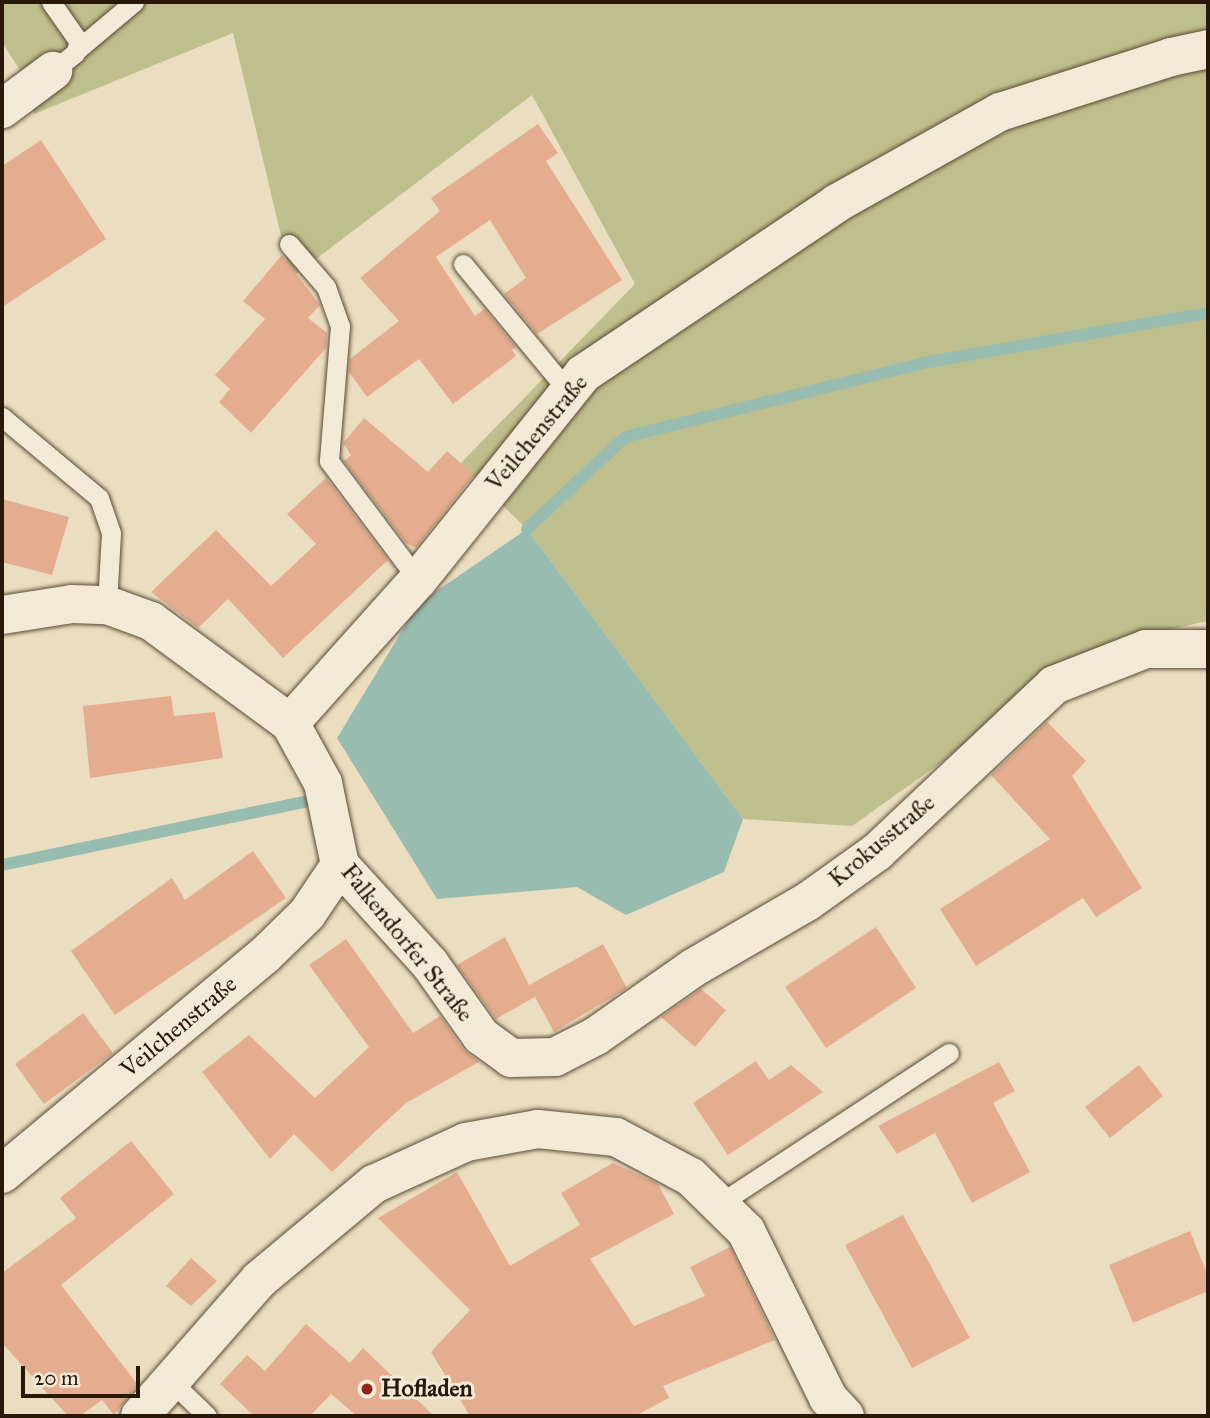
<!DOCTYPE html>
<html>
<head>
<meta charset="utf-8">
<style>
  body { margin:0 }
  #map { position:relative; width:1210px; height:1418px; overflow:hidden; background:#ebdec0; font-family:"IM FELL Great Primer",serif }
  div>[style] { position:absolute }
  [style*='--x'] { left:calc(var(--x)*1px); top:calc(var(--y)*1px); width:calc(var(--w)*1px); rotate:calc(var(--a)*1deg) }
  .green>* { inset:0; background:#bfbf8d }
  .water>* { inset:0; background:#98bcaf }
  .stream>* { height:12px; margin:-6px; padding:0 6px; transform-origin:6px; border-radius:6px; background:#98bcaf }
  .building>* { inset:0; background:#e4ad8f }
  .roads { filter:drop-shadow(0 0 2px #5a4a35) drop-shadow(0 0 2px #5a4a35) }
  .lane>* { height:19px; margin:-9.5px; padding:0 9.5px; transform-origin:9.5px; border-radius:9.5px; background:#f2ead6 }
  .street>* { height:38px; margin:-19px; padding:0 19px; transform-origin:19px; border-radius:19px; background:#f2ead6 }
  .secondary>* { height:38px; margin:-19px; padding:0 19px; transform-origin:19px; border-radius:19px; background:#f2ead6 }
  .dots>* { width:19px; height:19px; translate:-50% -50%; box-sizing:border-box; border:4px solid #f2ead6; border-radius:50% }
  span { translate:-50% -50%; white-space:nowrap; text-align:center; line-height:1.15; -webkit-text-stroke:6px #f2ead6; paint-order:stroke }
  .street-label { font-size:24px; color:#291807 }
  .poi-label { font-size:24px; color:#291807; font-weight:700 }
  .left { translate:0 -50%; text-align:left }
  .frame { position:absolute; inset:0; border:4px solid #291807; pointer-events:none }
  .scale { position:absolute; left:21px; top:1366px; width:119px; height:32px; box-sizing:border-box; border:4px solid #291807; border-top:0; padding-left:9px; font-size:21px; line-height:24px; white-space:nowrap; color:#291807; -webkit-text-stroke:5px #f2ead6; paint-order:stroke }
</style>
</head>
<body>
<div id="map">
  <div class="green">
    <i style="clip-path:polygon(2px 2px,1208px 2px,1208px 621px,1109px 643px,852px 826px,743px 819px,527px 529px,460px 464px,635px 284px,532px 95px,291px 278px,233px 33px,34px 114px,23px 75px,2px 42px)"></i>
  </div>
  <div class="water">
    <i style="clip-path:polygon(527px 529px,743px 819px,724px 872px,626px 915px,577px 887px,437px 899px,337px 738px,419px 603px)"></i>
  </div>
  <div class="stream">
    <i style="--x:527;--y:529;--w:134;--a:-43.2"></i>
    <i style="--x:625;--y:437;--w:307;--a:-13.9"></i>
    <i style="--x:923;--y:363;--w:289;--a:-10"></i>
    <i style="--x:2;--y:865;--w:309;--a:-11.8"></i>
  </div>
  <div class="building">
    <i style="clip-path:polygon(538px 124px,558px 153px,546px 161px,622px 280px,537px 334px,504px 294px,526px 278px,490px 220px,436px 257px,475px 316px,484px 309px,516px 347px,512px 350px,516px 356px,453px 404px,419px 359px,367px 397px,349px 372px,350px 359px,399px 321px,360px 278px,440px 211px,431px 198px)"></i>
    <i style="clip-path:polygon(41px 140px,106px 239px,2px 307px,2px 166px)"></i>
    <i style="clip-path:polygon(282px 255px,320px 305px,308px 318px,327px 333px,326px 348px,251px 433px,219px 402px,230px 389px,215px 375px,265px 319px,243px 301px)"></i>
    <i style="clip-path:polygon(364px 418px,428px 472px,447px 451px,474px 475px,416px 548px,406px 543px,344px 461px,351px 455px,343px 443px)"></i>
    <i style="clip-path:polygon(326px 478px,388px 560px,283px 658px,228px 599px,198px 628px,151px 592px,216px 530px,271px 586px,316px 544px,287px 514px)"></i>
    <i style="clip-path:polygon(2px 499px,69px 517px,52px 575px,2px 562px)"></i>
    <i style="clip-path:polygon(171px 696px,174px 716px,215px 712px,223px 758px,90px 778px,83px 706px)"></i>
    <i style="clip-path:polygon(1047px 722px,1086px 761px,1072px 776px,1142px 888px,1096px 917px,1083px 898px,976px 966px,940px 909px,1050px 839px,991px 775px)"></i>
    <i style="clip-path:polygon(253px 851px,286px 898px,115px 1015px,71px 951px,172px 878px,185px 900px)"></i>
    <i style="clip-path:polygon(876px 927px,916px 988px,826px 1048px,785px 987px)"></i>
    <i style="clip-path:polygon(505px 937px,529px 985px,603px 944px,627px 988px,554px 1032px,529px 986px,535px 997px,496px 1019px,457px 965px)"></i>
    <i style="clip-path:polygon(346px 939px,413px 1033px,440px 1016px,463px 1049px,479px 1062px,406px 1103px,332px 1172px,294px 1134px,270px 1159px,202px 1072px,249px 1035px,315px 1098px,369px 1047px,309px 965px)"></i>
    <i style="clip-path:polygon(701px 989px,726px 1010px,695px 1047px,661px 1017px)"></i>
    <i style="clip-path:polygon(83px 1013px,113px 1053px,44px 1104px,15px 1064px)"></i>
    <i style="clip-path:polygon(756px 1061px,769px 1080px,791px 1065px,823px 1092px,728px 1155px,693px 1103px)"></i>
    <i style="clip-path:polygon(999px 1062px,1015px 1091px,993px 1103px,1030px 1172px,972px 1203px,935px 1133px,897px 1154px,878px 1126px)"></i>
    <i style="clip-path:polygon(1139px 1065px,1163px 1096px,1110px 1138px,1085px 1107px)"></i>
    <i style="clip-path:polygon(131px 1141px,174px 1194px,61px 1285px,138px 1385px,114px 1415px,102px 1400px,80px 1416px,68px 1416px,2px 1343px,2px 1273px,76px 1218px,60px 1198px)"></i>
    <i style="clip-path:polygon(613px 1163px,658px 1184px,674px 1214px,590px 1259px,634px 1326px,705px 1296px,690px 1267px,730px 1247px,775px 1340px,663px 1386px,669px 1398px,635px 1416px,470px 1416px,431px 1352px,470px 1310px,378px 1218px,457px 1172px,510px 1266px,580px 1225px,561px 1193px)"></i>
    <i style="clip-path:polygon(903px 1215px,970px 1338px,912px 1368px,845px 1245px)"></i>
    <i style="clip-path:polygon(1190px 1231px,1208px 1276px,1208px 1291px,1133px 1323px,1109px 1265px)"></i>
    <i style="clip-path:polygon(191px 1258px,217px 1281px,191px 1306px,166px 1286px)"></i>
    <i style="clip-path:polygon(306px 1324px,350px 1363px,363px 1348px,434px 1416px,357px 1416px,331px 1394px,310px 1416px,254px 1416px,220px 1384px,247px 1355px,265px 1371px)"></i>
  </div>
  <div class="roads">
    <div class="lane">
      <i style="--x:51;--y:2;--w:49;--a:55"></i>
      <i style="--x:79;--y:42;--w:12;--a:110"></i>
      <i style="--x:75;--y:53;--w:28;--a:141"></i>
      <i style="--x:78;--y:49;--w:73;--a:-40"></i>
      <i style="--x:289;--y:244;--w:57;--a:49.3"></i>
      <i style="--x:326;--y:287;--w:41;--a:70.3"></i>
      <i style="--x:340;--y:326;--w:135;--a:94.7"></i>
      <i style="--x:329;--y:461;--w:149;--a:53.2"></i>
      <i style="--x:463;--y:264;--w:165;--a:50.4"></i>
      <i style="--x:2;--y:417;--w:126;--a:39.9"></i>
      <i style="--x:99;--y:498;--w:37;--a:71"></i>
      <i style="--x:111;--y:533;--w:72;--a:93.2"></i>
      <i style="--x:719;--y:1204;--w:275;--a:-33.3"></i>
      <i style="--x:171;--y:1381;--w:50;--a:44.2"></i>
    </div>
    <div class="street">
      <i style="--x:2;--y:109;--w:64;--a:-36.7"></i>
      <i style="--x:2;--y:615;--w:71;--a:-8.9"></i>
      <i style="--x:72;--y:604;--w:35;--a:2"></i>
      <i style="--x:107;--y:605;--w:47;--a:20"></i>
      <i style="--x:151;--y:621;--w:172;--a:36.3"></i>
      <i style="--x:290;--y:723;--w:68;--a:61.2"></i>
      <i style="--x:323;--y:783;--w:84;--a:78.3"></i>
      <i style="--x:340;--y:865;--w:134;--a:47.7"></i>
      <i style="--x:430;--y:964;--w:88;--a:54.7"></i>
      <i style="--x:481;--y:1036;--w:37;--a:36"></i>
      <i style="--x:511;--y:1058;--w:44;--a:-1.3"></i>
      <i style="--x:555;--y:1057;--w:46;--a:-27.1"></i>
      <i style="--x:596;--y:1036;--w:118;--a:-35"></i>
      <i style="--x:693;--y:968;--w:132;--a:-30.1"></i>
      <i style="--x:807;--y:902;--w:86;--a:-35.5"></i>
      <i style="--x:877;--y:852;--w:243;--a:-43.3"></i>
      <i style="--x:1054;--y:685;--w:99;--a:-21.4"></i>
      <i style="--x:1146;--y:649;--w:62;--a:0"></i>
      <i style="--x:290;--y:723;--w:192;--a:-48.2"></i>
      <i style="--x:418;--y:580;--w:264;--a:-51.3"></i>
      <i style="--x:583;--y:374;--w:306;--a:-33.9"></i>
      <i style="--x:837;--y:203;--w:187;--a:-29.2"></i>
      <i style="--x:1000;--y:112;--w:180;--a:-17.8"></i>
      <i style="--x:1171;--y:57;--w:38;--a:-12"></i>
      <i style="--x:2;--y:1174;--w:341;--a:-39.8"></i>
      <i style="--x:264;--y:956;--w:60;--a:-44.3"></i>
      <i style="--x:307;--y:914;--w:59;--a:-56"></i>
    </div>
    <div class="secondary">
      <i style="--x:140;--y:1416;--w:181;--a:-48.8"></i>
      <i style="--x:259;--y:1280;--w:150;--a:-39.9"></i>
      <i style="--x:374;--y:1184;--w:101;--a:-24.5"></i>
      <i style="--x:466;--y:1142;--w:73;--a:-10.2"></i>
      <i style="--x:538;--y:1129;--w:78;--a:5.9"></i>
      <i style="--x:616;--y:1137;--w:85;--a:28.1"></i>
      <i style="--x:691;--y:1177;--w:77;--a:44.5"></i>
      <i style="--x:746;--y:1231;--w:186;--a:63.8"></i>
      <i style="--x:828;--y:1398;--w:25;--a:47"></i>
    </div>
  </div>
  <div class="dots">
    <i style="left:367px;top:1389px;background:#8f2418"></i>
  </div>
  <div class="street-label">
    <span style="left:537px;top:433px;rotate:-50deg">Veilchenstraße</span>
    <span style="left:882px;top:841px;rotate:-40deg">Krokusstraße</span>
    <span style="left:407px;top:943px;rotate:51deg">Falkendorfer Straße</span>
    <span style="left:179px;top:1027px;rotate:-40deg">Veilchenstraße</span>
  </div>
  <div class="poi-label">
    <span class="left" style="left:381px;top:1389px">Hofladen</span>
  </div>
  <div class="frame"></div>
  <div class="scale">20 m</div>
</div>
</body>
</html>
